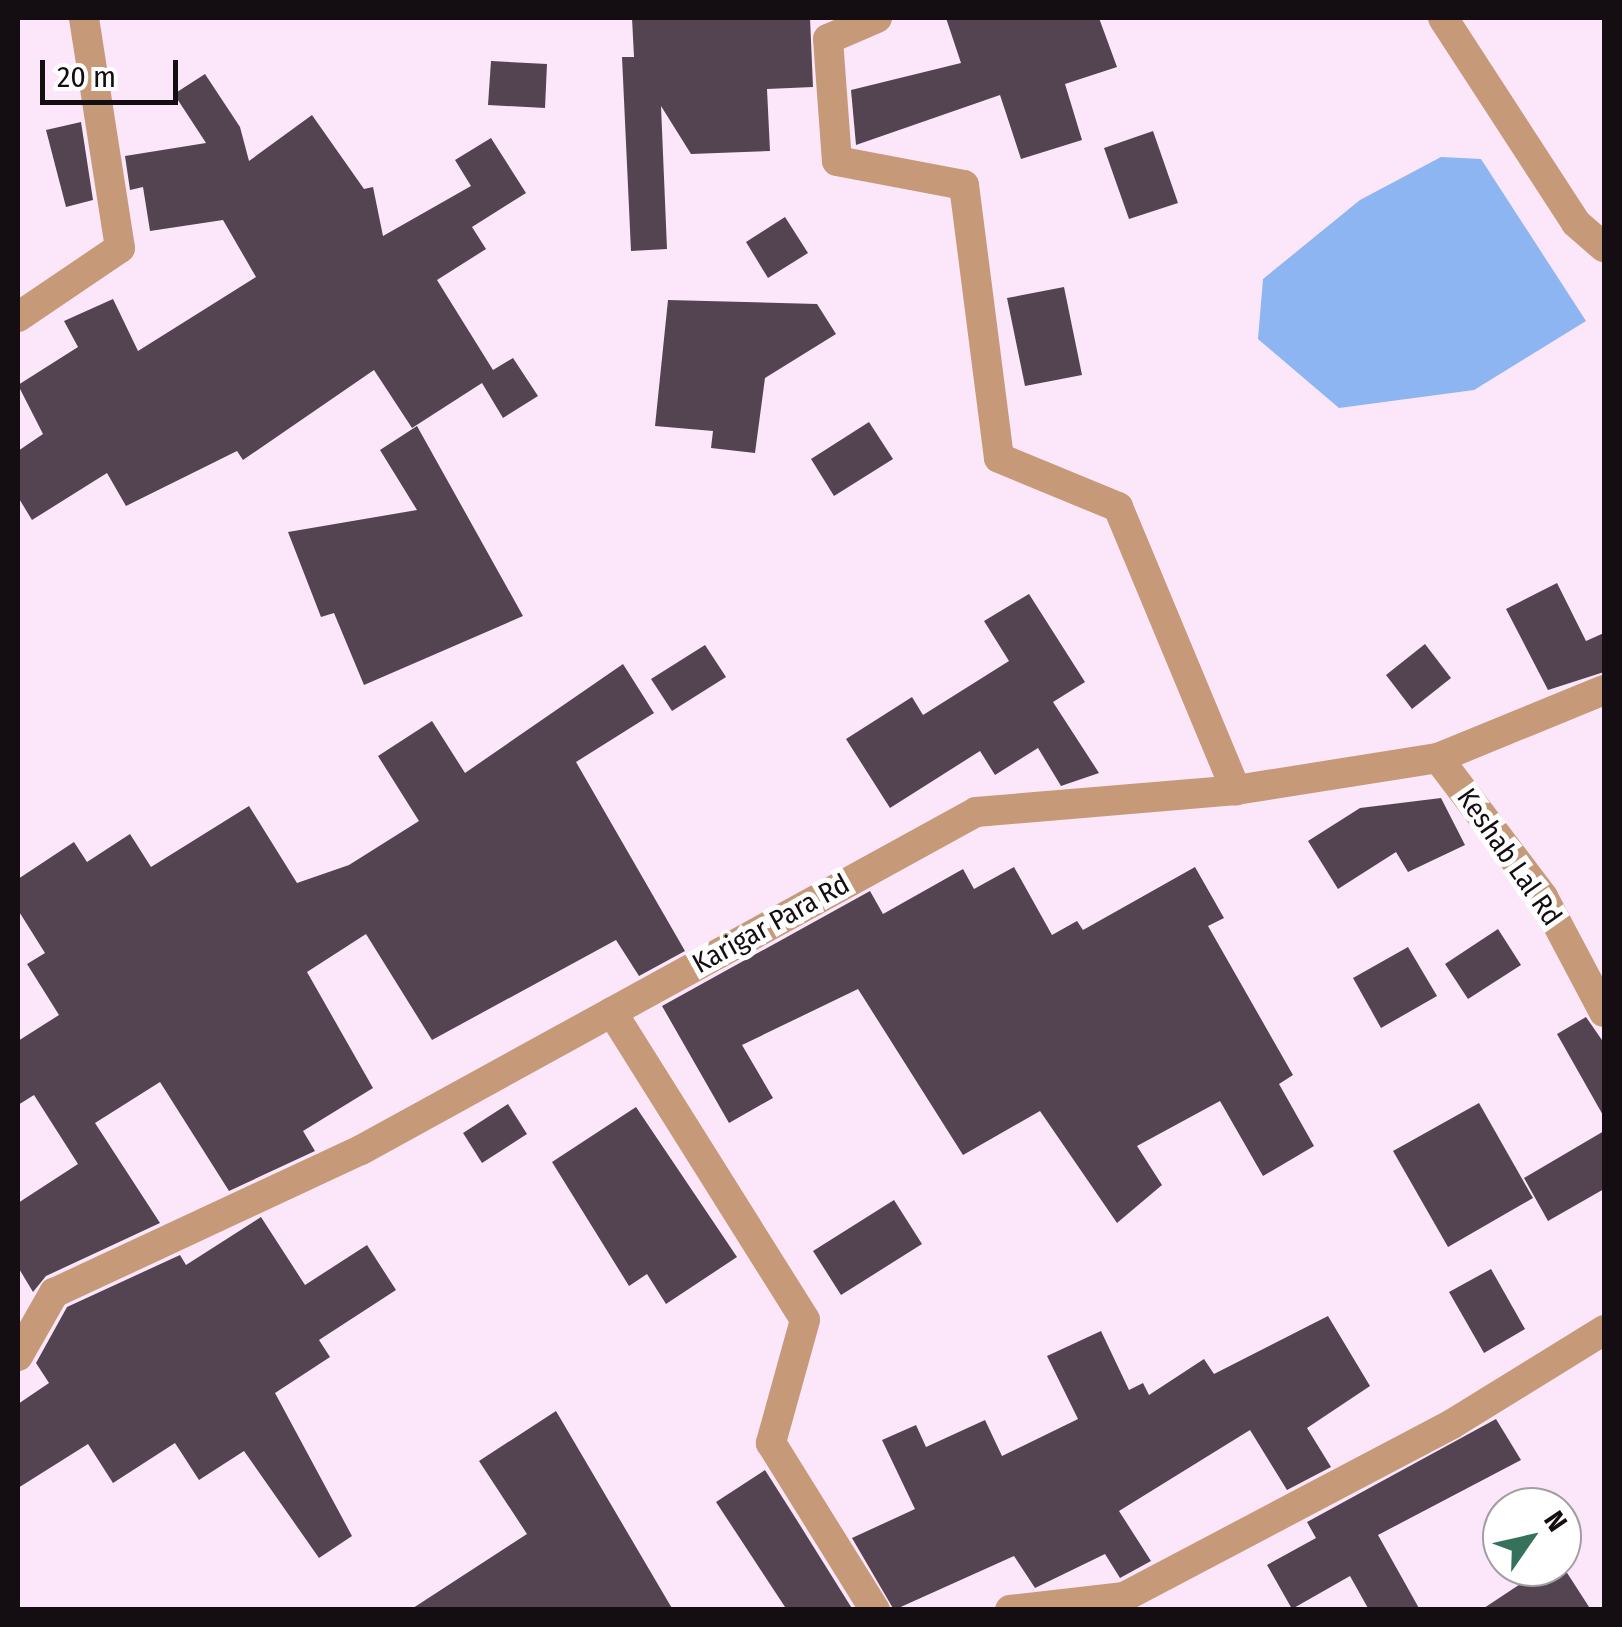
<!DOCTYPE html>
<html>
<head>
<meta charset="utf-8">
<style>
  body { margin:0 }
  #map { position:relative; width:1622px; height:1627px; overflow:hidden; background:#fbe7f9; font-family:"Fira Sans Condensed",sans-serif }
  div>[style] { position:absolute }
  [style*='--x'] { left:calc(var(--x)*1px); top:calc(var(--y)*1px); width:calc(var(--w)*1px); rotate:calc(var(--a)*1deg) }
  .water>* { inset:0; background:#8cb5f1 }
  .building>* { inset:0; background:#544452 }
  .street>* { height:30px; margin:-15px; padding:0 15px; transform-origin:15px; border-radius:15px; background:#c69a78 }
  span { translate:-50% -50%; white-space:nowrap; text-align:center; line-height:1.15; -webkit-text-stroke:10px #fff; paint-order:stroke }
  .street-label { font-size:28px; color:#140e13 }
  .frame { position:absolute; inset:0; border:20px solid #140e13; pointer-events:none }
  .north { position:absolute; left:1482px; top:1487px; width:100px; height:100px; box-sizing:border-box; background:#fff; border:2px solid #a19fa1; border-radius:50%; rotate:56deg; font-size:28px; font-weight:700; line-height:40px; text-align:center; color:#140e13 }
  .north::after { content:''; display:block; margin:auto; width:35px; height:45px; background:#36715b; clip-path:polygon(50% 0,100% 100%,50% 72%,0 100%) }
  .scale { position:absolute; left:40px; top:60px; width:138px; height:45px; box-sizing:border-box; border:5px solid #140e13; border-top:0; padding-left:12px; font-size:30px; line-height:35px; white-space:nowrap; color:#140e13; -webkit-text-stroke:8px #fff; paint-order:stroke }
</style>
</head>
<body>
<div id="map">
  <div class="water">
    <i style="clip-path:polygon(1441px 157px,1481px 159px,1586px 321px,1474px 390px,1339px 408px,1258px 339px,1263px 279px,1360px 200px)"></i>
  </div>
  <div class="building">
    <i style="clip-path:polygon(632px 18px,810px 18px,813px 87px,767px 89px,770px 151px,691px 154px,661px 106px,667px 249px,631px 251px,622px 57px,634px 57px)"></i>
    <i style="clip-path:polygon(946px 18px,1099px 18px,1117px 67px,1065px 84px,1082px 140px,1021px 159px,1000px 95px,856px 145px,851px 90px,961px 63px)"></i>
    <i style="clip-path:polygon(491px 61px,547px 64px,545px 108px,488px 105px)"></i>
    <i style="clip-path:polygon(205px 74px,240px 127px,249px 161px,312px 115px,364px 189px,373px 187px,383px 236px,471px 186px,455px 160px,491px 138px,526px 193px,472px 227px,486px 249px,437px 280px,493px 370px,513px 358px,538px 396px,503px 418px,482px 383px,412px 428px,374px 370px,243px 460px,237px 451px,126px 506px,107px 473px,32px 520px,18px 497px,18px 451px,43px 434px,18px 385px,78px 347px,64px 321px,113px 299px,138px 351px,256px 277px,223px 220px,150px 231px,143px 187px,130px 190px,125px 156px,206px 143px,174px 94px)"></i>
    <i style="clip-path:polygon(81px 122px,93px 200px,66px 207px,46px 130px)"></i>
    <i style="clip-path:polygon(1153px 131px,1178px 203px,1129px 219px,1104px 148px)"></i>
    <i style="clip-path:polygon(785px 217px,808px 253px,768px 278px,746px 242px)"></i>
    <i style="clip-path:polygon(1064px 287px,1082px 375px,1025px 386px,1007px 298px)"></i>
    <i style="clip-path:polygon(668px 300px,817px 304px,836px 334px,765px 378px,755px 453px,711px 448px,713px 431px,655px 426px)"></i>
    <i style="clip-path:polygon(869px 422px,893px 459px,834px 496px,811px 459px)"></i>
    <i style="clip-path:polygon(417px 426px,523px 616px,364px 685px,334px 613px,321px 617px,288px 532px,417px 510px,380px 450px)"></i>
    <i style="clip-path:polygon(1557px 583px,1586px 641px,1604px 633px,1604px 672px,1548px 690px,1506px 609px)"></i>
    <i style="clip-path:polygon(1029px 594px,1085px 682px,1053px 702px,1099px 773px,1061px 786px,1038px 748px,995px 775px,980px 751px,890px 808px,846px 739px,912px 697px,923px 715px,1009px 661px,984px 621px)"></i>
    <i style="clip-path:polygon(1425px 644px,1451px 678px,1412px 709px,1386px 675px)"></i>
    <i style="clip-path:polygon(705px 645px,726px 677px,672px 711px,651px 679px)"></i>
    <i style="clip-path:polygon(623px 664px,654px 713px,576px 762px,685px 951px,639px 976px,616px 940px,432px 1040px,366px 934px,307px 972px,373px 1088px,303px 1131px,315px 1151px,229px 1191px,160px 1082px,95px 1123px,160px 1223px,46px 1276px,33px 1292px,18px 1267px,18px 1203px,78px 1164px,34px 1095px,18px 1105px,18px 1041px,59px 1015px,27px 964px,45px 953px,18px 910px,18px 879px,74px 842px,87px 862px,130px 834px,151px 867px,249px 806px,297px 883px,349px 865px,419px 821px,378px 756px,432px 721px,465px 773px)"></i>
    <i style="clip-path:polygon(1441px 798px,1465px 845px,1408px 872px,1396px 852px,1338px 889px,1308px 841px,1360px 808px)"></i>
    <i style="clip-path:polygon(1014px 867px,1052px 935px,1077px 921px,1083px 930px,1195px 867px,1224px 918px,1208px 926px,1293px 1075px,1279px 1084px,1314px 1146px,1263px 1176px,1220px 1101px,1137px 1146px,1162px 1185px,1117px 1223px,1040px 1111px,963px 1155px,858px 989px,742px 1045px,773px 1098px,729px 1123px,662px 1006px,870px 891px,883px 914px,963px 869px,974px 889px)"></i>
    <i style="clip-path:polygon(1498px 929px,1521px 965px,1468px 999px,1445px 964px)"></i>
    <i style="clip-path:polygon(1408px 947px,1437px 996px,1381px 1028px,1353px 978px)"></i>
    <i style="clip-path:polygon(1586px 1017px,1604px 1043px,1604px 1117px,1557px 1034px)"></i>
    <i style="clip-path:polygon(1479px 1103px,1533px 1198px,1448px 1247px,1393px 1151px)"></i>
    <i style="clip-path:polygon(508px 1104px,527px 1134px,482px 1163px,463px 1133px)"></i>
    <i style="clip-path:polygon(636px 1107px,737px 1257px,666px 1304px,647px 1274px,629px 1286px,552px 1162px)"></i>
    <i style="clip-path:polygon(1604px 1131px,1604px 1189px,1548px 1221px,1524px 1178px)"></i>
    <i style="clip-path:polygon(894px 1200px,922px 1244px,841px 1295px,813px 1251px)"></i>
    <i style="clip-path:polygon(261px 1217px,305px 1285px,367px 1245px,396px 1290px,319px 1340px,330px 1357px,275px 1393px,352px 1536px,319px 1558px,244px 1451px,199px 1480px,175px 1443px,113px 1483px,88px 1444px,18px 1488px,18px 1404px,49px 1383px,36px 1363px,67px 1307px,180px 1255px,186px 1265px)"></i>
    <i style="clip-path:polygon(1491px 1269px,1525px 1329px,1484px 1353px,1449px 1292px)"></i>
    <i style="clip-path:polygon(1328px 1316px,1370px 1386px,1307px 1428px,1331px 1467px,1287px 1490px,1250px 1430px,1119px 1511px,1151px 1561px,1120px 1578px,1105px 1554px,1035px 1588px,1014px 1556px,894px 1610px,852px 1538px,915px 1509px,882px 1440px,916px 1425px,926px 1447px,985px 1420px,1002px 1456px,1078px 1419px,1047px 1356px,1101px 1331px,1129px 1390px,1143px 1383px,1149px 1395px,1204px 1359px,1214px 1374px)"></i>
    <i style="clip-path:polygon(556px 1411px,673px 1610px,410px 1610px,527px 1534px,479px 1461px)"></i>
    <i style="clip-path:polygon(1496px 1419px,1521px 1460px,1378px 1535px,1420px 1610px,1369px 1610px,1350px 1576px,1292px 1609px,1267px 1565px,1316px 1538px,1307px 1522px)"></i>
    <i style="clip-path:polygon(765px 1470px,798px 1522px,853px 1610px,787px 1610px,716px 1502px)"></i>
    <i style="clip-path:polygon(1562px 1565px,1591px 1610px,1481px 1610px,1546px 1567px)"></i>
  </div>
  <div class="street">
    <i style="--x:877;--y:18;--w:53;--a:156.8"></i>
    <i style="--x:828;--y:39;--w:122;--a:85.8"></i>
    <i style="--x:837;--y:161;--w:129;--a:10.7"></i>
    <i style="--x:964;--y:185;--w:275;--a:82.7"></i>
    <i style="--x:999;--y:458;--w:129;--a:22.4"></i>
    <i style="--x:1118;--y:507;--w:307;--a:67.4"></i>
    <i style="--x:1443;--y:18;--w:244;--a:57"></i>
    <i style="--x:1576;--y:223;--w:37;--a:41"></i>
    <i style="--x:18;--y:317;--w:123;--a:-34.1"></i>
    <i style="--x:120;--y:248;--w:233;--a:-98.9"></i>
    <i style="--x:1438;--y:758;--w:174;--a:52.9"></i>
    <i style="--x:1543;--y:897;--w:130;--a:62.1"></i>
    <i style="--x:612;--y:1012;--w:363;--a:57.9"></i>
    <i style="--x:805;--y:1320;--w:128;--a:105.5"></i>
    <i style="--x:771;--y:1443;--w:197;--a:58.1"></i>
    <i style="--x:18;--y:1356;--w:73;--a:-60.3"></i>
    <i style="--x:54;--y:1293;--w:339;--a:-25"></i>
    <i style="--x:361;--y:1150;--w:702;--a:-28.79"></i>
    <i style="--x:976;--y:812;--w:261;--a:-4.8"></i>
    <i style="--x:1236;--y:790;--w:205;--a:-9"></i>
    <i style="--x:1438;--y:758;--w:179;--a:-22.3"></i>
    <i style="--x:1010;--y:1610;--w:115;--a:-6.5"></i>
    <i style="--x:1124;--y:1597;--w:371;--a:-27.8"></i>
    <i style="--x:1452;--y:1424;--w:179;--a:-31.7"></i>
  </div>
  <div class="street-label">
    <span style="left:1509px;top:857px;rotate:55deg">Keshab Lal Rd</span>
    <span style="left:771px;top:924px;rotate:-29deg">Karigar Para Rd</span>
  </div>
  <div class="frame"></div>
  <div class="north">N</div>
  <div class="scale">20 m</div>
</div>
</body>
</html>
